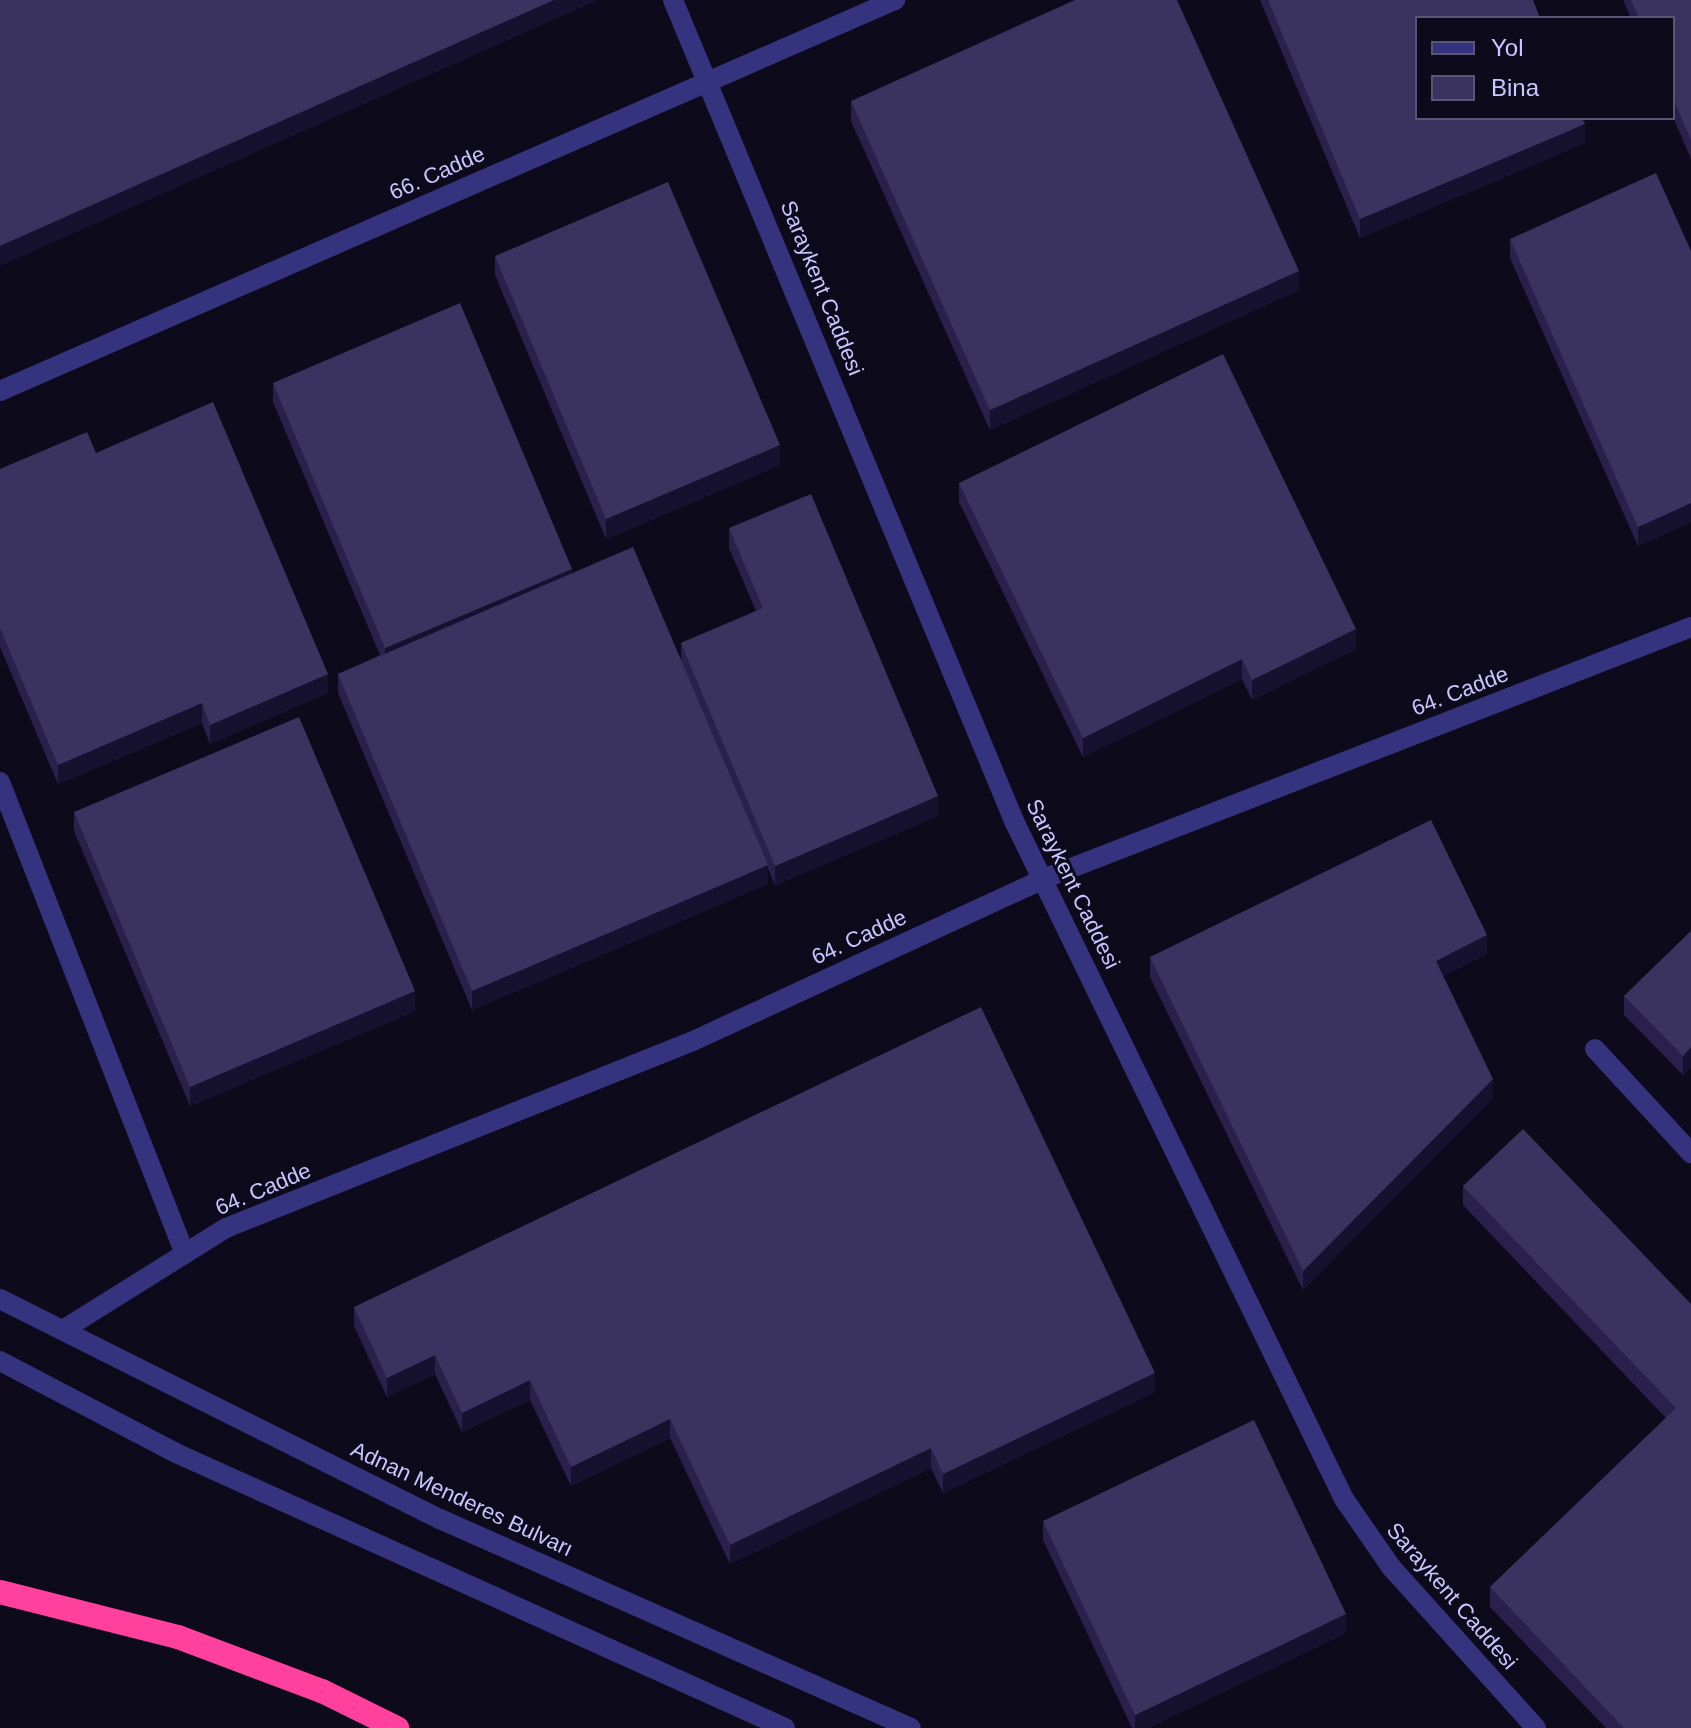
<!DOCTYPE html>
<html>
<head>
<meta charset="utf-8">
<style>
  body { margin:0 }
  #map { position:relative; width:1691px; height:1728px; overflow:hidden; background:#0d0a1c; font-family:Arial,sans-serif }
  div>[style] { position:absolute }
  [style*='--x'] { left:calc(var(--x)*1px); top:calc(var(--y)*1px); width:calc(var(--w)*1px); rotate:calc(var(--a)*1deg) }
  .minor>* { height:20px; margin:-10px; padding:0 10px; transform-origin:10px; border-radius:10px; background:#35327e }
  .tertiary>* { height:20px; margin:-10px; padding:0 10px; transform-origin:10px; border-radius:10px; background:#35327e }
  .motorway>* { height:24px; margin:-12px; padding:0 12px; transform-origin:12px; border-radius:12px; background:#ff409c }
  .wall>* { inset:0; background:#29214c }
  .shaded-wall>* { inset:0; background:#171130 }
  .building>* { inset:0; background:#3b335f }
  span { translate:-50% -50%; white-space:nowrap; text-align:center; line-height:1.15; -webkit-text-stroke:6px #0d0a1c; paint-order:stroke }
  .street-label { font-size:22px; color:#cbc5ff }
  .legend { position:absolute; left:1415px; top:16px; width:260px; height:104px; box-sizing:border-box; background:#0d0a1c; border:2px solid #595577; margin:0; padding:10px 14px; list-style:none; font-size:24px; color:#cbc5ff }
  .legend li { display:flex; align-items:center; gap:16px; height:40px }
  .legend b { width:40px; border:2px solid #595577 }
</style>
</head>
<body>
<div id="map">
  <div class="minor">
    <i style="--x:0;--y:391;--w:977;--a:-23.6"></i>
    <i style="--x:0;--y:782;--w:507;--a:68.6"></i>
    <i style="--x:1595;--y:1049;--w:142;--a:47.3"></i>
  </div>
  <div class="tertiary">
    <i style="--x:673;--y:0;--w:889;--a:67.44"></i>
    <i style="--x:1014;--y:821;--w:754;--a:64.05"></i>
    <i style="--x:1344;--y:1499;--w:83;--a:55.3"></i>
    <i style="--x:1391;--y:1567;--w:217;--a:48"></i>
    <i style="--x:0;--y:1299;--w:492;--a:26.6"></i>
    <i style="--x:440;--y:1519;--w:515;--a:23.93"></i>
    <i style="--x:66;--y:1328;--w:189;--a:-32"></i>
    <i style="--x:226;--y:1228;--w:503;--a:-21.82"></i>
    <i style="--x:693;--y:1041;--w:386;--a:-24.8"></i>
    <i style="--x:1043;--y:879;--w:695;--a:-21.25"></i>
    <i style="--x:0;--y:1361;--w:199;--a:27.6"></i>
    <i style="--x:176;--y:1453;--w:668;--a:24.3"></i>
  </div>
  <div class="motorway">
    <i style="--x:0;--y:1592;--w:184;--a:14.2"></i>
    <i style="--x:178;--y:1637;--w:154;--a:20.6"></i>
    <i style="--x:322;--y:1691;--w:84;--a:26.3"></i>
  </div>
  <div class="wall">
    <i style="clip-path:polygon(1260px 0,1533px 0,1585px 143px,1360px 238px)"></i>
    <i style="clip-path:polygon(1623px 0,1691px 0,1691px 159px,1673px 117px,1673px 18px,1631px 18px)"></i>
    <i style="clip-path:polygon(851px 101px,1299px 290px,990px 430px,851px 121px)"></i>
    <i style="clip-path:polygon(1510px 239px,1691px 251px,1691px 522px,1638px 546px,1510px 258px)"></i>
    <i style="clip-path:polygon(495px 256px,780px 465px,606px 539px,495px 275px)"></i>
    <i style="clip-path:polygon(273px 383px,572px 573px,681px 659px,681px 643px,756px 611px,729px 548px,729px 528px,938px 816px,775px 885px,768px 869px,768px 884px,472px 1010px,338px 693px,338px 674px,380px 655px,273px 402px)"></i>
    <i style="clip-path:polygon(96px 453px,328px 693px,210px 744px,202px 723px,58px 784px,0 647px,0 469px)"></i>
    <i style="clip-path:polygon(959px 483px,1356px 649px,1252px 700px,1242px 679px,1083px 757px,959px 502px)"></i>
    <i style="clip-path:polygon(74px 812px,415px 1011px,190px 1106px,74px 831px)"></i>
    <i style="clip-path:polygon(1691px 931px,1691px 1067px,1683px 1075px,1624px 1015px,1624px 996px)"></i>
    <i style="clip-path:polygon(1487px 954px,1443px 976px,1493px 1098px,1303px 1290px,1150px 977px,1150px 957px)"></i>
    <i style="clip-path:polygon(1463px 1186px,1691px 1304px,1691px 1728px,1606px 1728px,1490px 1607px,1490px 1587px,1666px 1418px,1463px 1205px)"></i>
    <i style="clip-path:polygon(354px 1307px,1155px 1392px,943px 1493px,931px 1468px,730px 1564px,670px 1438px,571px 1486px,530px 1400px,462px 1432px,435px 1374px,387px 1397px,354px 1326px)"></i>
    <i style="clip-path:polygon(1043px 1521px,1346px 1633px,1148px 1728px,1132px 1728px,1043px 1540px)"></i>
  </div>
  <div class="shaded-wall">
    <i style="clip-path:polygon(554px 0,598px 0,0 266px,0 246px)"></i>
    <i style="clip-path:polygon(1585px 124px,1585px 143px,1360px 238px,1360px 219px)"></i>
    <i style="clip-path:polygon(1299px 271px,1299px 290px,990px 430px,990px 410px)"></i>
    <i style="clip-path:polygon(780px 445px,780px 465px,606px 539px,606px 519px)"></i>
    <i style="clip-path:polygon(1691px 503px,1691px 522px,1638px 546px,1638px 527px)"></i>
    <i style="clip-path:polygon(572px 569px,572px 588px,385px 667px,385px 648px)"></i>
    <i style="clip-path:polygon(1356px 629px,1356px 649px,1252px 700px,1252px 680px)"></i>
    <i style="clip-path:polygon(1242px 659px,1242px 679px,1083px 757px,1083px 738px)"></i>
    <i style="clip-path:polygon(328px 674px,328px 693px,210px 744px,210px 725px)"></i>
    <i style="clip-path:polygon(202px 703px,202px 723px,58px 784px,58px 765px)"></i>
    <i style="clip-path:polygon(938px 796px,938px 816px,775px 885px,775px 866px)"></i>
    <i style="clip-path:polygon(768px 865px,768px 884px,472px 1010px,472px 991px)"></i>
    <i style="clip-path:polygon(1487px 935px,1487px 954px,1436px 980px,1436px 961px)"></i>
    <i style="clip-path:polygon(415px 991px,415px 1011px,190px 1106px,190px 1087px)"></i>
    <i style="clip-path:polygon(1691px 1047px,1691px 1067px,1683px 1075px,1683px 1056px)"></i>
    <i style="clip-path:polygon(1493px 1079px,1493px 1098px,1303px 1290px,1303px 1271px)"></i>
    <i style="clip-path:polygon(435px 1355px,435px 1374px,387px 1397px,387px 1378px)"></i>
    <i style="clip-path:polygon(1155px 1373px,1155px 1392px,943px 1493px,943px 1474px)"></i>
    <i style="clip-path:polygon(530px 1380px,530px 1400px,462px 1432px,462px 1413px)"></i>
    <i style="clip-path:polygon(670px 1419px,670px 1438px,571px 1486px,571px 1467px)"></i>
    <i style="clip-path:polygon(931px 1448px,931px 1468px,730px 1564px,730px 1545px)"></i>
    <i style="clip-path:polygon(1346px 1614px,1346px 1633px,1148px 1728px,1135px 1728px,1135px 1715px)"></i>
  </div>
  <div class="building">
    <i style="clip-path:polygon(0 0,554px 0,0 246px)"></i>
    <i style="clip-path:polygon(1075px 0,1177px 0,1299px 271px,990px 410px,851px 101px)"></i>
    <i style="clip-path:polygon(1268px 0,1533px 0,1540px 18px,1417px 18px,1417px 118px,1582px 118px,1585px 124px,1360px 219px)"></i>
    <i style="clip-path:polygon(1631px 0,1691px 0,1691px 140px,1673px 98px,1673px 18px,1639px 18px)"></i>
    <i style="clip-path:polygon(1656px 173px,1691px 251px,1691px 503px,1638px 527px,1510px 239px)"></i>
    <i style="clip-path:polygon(668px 182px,780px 445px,606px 519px,495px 256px)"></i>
    <i style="clip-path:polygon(460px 303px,572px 569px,385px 648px,273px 383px)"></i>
    <i style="clip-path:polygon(1223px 354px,1356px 629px,1252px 680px,1242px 659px,1083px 738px,959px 483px)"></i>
    <i style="clip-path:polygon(213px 402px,328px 674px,210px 725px,202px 703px,58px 765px,0 628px,0 469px,87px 432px,96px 453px)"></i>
    <i style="clip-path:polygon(811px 494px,938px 796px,775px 866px,681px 643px,763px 608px,729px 528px)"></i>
    <i style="clip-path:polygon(633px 547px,768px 865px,472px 991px,338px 674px)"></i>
    <i style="clip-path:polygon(299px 717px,415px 991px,190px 1087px,74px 812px)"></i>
    <i style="clip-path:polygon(1431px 820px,1487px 935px,1436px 961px,1493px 1079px,1303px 1271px,1150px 957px)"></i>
    <i style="clip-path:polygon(1691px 931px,1691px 1047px,1683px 1056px,1624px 996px)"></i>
    <i style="clip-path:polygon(981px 1007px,1155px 1373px,943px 1474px,931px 1448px,730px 1545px,670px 1419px,571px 1467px,530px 1380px,462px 1413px,435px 1355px,387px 1378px,354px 1307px)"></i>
    <i style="clip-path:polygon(1523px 1129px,1691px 1304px,1691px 1728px,1624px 1728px,1490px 1587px,1676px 1408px,1463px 1186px)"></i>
    <i style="clip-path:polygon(1254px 1420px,1346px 1614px,1135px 1715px,1043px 1521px)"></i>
  </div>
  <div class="street-label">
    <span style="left:437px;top:173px;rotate:-24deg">66. Cadde</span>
    <span style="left:822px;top:288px;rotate:68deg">Saraykent Caddesi</span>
    <span style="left:1460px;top:691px;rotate:-21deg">64. Cadde</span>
    <span style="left:1073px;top:884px;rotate:64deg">Saraykent Caddesi</span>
    <span style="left:859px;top:937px;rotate:-25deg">64. Cadde</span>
    <span style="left:263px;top:1189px;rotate:-23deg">64. Cadde</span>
    <span style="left:462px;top:1499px;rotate:25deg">Adnan Menderes Bulvarı</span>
    <span style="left:1452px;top:1596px;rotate:49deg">Saraykent Caddesi</span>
  </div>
  <ul class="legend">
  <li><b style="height:10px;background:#35327e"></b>Yol</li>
  <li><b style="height:22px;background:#3b335f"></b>Bina</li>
  </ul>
</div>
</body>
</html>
